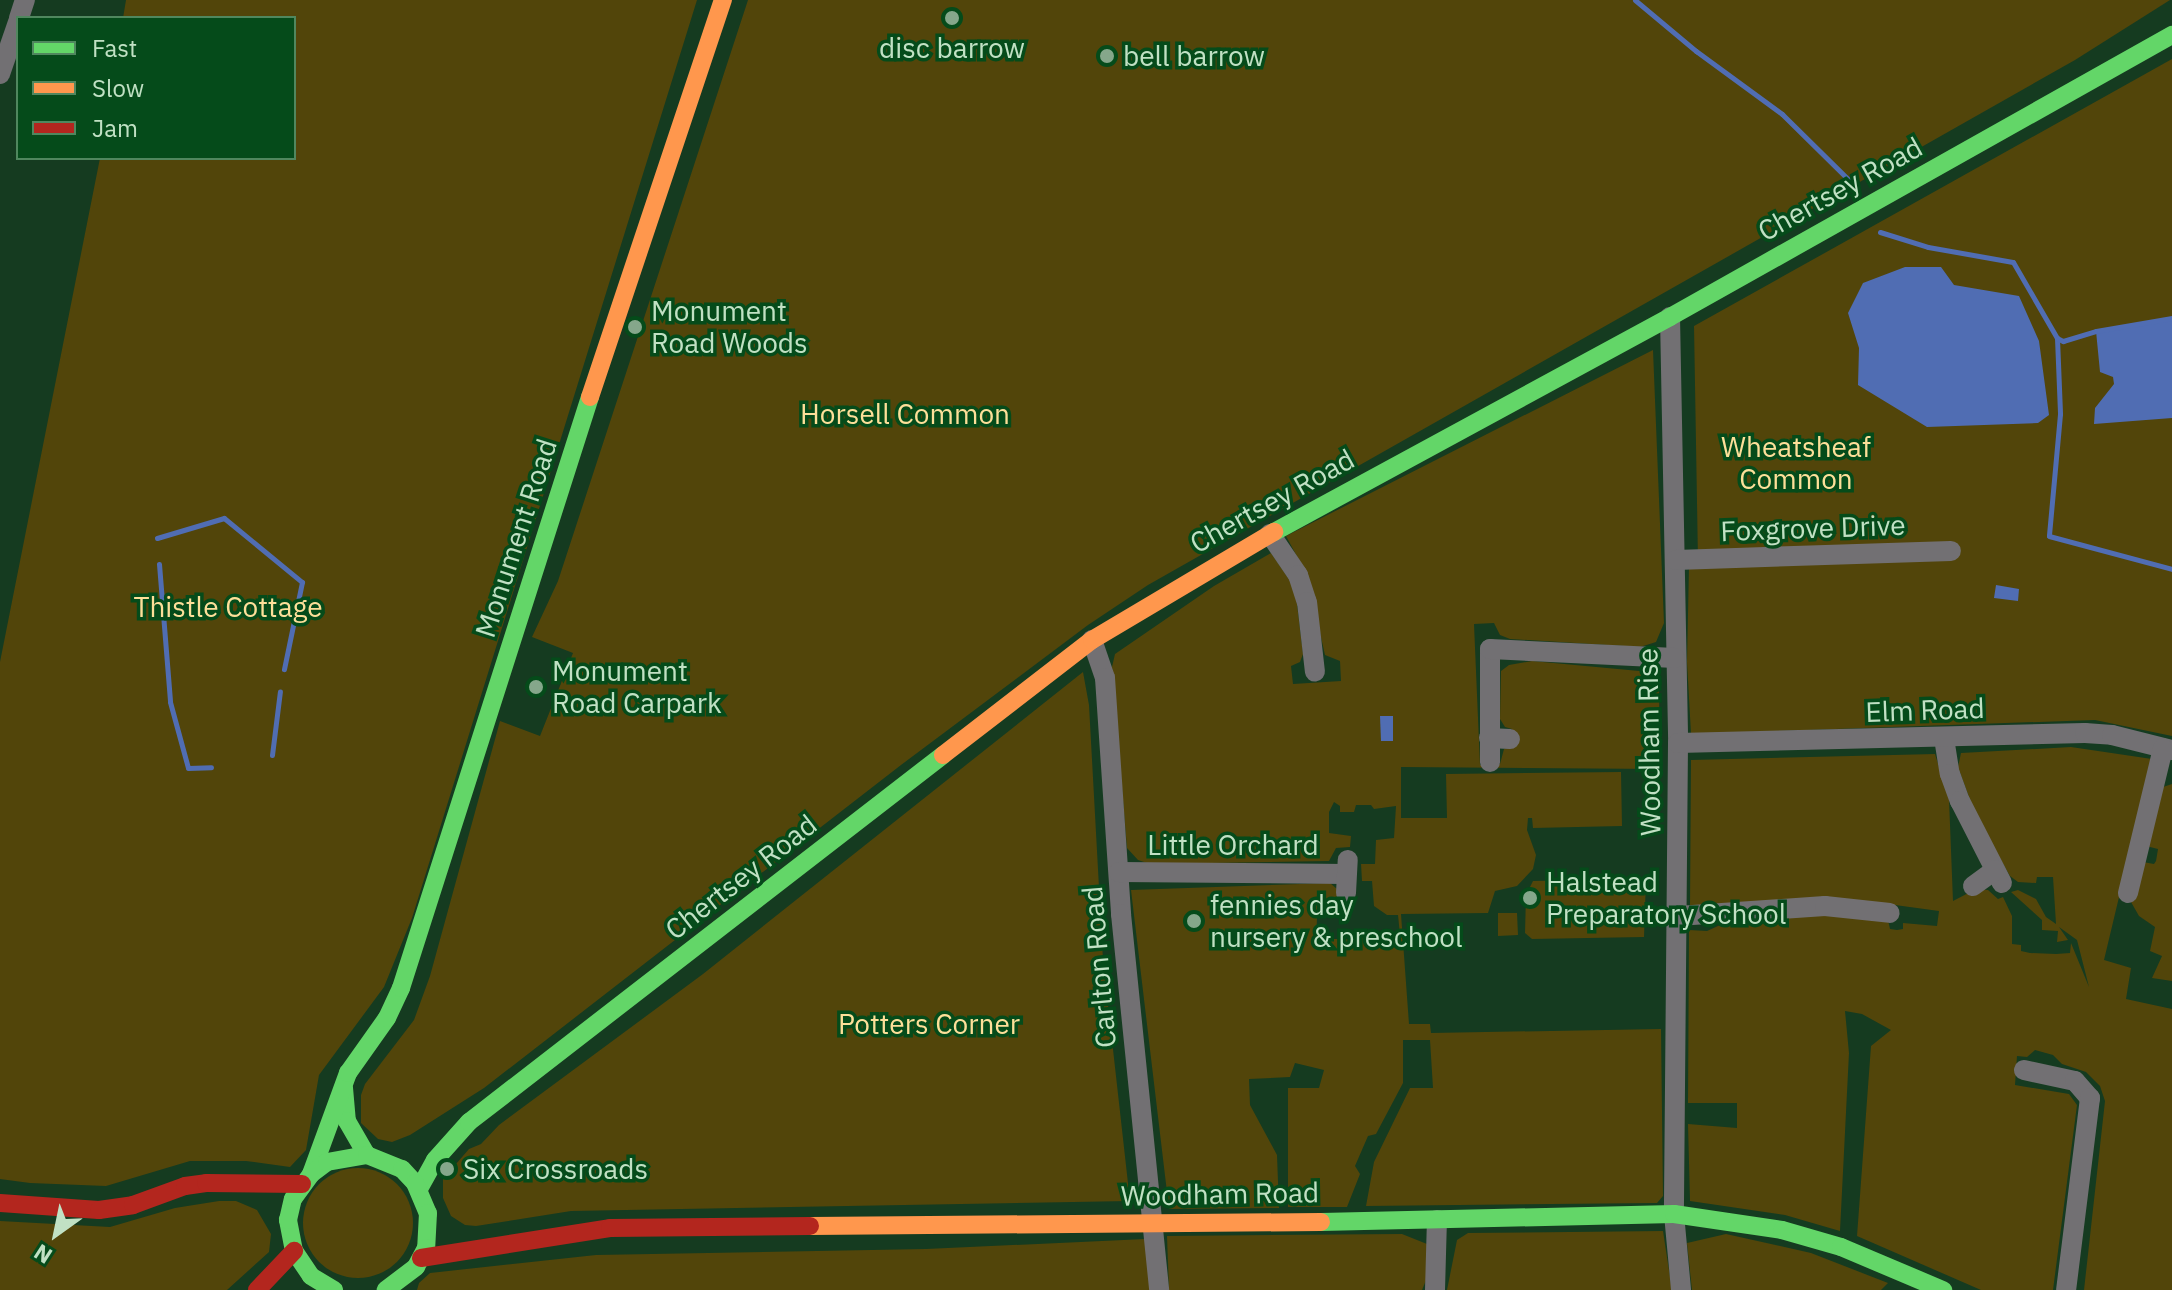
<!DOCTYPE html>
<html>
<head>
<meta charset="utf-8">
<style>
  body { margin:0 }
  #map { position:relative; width:2172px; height:1290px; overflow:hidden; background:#153b20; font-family:"IBM Plex Sans",sans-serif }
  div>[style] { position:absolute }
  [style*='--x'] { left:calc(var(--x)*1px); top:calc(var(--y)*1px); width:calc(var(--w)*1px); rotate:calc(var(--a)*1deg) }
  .green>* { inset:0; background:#52450a }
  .round { border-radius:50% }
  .water>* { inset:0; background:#506db3 }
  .stream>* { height:5px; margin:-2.5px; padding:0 2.5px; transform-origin:2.5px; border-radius:2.5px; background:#506db3 }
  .street>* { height:20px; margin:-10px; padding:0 10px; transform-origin:10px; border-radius:10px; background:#727073 }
  .fast>* { height:18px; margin:-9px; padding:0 9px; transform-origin:9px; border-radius:9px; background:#63d668 }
  .slow>* { height:18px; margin:-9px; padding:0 9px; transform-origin:9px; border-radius:9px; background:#ff974d }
  .jam>* { height:18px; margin:-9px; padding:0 9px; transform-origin:9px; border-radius:9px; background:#b3261e }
  .dots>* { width:22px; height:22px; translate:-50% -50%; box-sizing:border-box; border:4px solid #054b1a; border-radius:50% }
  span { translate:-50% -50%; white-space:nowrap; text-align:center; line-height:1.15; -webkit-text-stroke:7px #054b1a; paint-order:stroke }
  .poi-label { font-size:28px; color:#c1e1c4 }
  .left { translate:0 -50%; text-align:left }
  .street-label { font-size:28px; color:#c1e1c4 }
  .park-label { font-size:28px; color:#fddf99 }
  .legend { position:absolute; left:16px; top:16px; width:280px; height:144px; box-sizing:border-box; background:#054b1a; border:2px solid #50875e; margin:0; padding:10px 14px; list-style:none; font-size:24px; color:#c1e1c4 }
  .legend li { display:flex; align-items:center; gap:16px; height:40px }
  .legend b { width:40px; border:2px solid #50875e }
  .north { position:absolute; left:16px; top:1194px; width:80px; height:80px; -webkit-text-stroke:6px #054b1a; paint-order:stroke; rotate:213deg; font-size:22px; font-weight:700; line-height:32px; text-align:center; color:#c1e1c4 }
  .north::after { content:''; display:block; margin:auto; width:28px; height:36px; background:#c1e1c4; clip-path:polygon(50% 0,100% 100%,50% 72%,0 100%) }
</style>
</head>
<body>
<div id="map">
  <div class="green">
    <i style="clip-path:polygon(126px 0,697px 0,412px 918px,384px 987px,319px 1075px,306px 1150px,290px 1167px,246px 1161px,190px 1161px,106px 1186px,30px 1183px,0 1179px,0 662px,100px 158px,294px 158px,294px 18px,123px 18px)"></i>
    <i style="clip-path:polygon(748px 0,2170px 0,2075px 60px,1148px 585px,1088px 625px,901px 765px,484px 1088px,410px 1135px,392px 1142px,378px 1139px,361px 1123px,361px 1095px,365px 1084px,414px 1020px,430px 976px,500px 721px,540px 736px,573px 653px,532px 637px,558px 581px)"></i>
    <i style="clip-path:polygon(2172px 59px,2172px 736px,2095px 720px,1691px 734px,1687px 662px,1689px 566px,1698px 561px,1694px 326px)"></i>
    <i style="clip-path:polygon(1653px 350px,1664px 623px,1656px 642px,1640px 647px,1510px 639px,1500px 635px,1494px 623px,1474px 624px,1480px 765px,1500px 764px,1504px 749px,1513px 747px,1512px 729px,1505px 727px,1500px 719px,1501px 671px,1509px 665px,1532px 661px,1650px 672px,1659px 686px,1660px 769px,1401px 767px,1401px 818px,1447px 818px,1446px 774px,1621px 772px,1622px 826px,1533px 828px,1532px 818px,1528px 818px,1527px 830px,1536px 855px,1533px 869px,1517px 886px,1495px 891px,1488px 913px,1401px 914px,1409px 1024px,1430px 1024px,1431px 1033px,1661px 1029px,1663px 1196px,1657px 1203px,1366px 1206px,1374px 1162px,1410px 1088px,1433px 1088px,1430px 1040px,1403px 1040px,1403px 1083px,1376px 1134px,1368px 1136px,1355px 1166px,1360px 1174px,1347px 1207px,1288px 1207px,1288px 1088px,1319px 1088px,1324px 1070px,1295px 1063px,1290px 1077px,1249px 1079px,1250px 1105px,1277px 1155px,1279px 1208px,1169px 1209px,1131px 890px,1330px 883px,1337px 889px,1343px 903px,1337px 911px,1324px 911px,1324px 916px,1317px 917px,1316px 947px,1329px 948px,1329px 939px,1351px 939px,1352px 934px,1388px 939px,1389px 945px,1401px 945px,1398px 915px,1387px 915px,1374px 906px,1372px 881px,1362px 881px,1361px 864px,1375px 864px,1376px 840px,1394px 838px,1396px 806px,1374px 809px,1371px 805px,1356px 805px,1354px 812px,1340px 812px,1340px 806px,1334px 802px,1329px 812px,1329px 833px,1351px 836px,1350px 847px,1336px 848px,1329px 861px,1150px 864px,1138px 860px,1127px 848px,1112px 667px,1115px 654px,1214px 586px,1271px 553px,1295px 588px,1303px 654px,1300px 662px,1291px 666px,1293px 684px,1341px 681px,1340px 661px,1325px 655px,1307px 575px,1286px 536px)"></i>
    <i style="clip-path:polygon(1083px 672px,1089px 705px,1103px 960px,1130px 1201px,571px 1211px,476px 1226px,465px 1225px,451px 1216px,443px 1198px,443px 1179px,469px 1149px,481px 1144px,499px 1125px,703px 974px)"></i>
    <i style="clip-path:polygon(2071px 747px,2152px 759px,2104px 960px,2131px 968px,2126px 999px,2172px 1009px,2172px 1290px,2084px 1290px,2105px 1101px,2100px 1086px,2086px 1072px,2062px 1064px,2053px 1055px,2035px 1050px,2027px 1057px,2017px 1056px,2015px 1085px,2069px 1094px,2077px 1105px,2053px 1290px,1981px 1290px,1857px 1236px,1871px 1046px,1891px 1030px,1862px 1014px,1845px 1011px,1849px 1053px,1840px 1231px,1785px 1215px,1690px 1201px,1688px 1124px,1737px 1128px,1737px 1103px,1688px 1103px,1689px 930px,1707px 931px,1729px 921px,1836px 914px,1888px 920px,1890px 929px,1897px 930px,1903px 929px,1903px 923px,1937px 926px,1939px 911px,1895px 905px,1690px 907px,1691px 760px,1935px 754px,1949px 799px,1953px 901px,1976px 889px,1988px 890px,1998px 899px,2003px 897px,2012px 916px,2012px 944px,2021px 945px,2021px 951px,2030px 953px,2056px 954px,2070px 953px,2071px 943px,2089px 987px,2077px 940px,2059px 927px,2068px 940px,2057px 942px,2058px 931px,2042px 930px,2042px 920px,2011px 892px,2018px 890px,2036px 899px,2046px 917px,2056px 924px,2053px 877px,2037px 877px,2036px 883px,2018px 882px,2010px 876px,1976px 816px,1958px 767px,1961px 753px)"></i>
    <i style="clip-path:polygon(2172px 784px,2172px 981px,2152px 978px,2162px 956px,2150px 951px,2155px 927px,2139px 916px,2131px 902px,2143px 862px,2154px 864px,2156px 861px,2158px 849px,2146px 846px,2163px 787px)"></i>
    <i style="clip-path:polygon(1646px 879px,1644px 937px,1532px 939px,1525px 933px,1526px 895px,1533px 881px)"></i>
    <i style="clip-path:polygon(1498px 913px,1517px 913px,1518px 935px,1498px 936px)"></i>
    <i class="round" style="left:303px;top:1168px;width:110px;height:110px"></i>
    <i style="clip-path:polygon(219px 1201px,236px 1201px,257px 1210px,271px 1234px,269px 1252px,227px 1290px,0 1290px,0 1221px,110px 1227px,175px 1208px)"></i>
    <i style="clip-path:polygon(1663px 1231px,1672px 1290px,1447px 1290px,1457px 1240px,1468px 1233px)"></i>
    <i style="clip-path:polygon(1402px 1234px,1427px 1244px,1429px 1273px,1422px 1290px,1169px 1290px,1167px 1236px)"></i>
    <i style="clip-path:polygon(1726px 1234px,1811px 1253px,1888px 1283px,1881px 1290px,1692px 1290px,1687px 1243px)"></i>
    <i style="clip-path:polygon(1145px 1239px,1151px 1290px,417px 1290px,419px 1283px,430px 1273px,596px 1255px,926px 1249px)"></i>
  </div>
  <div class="water">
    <i style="clip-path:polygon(1905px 267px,1941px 267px,1954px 285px,2019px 296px,2039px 341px,2049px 415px,2038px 423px,1927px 427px,1858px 385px,1859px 348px,1848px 313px,1863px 283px)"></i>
    <i style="clip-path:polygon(2172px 318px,2172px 418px,2094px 424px,2095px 408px,2114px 384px,2113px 377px,2100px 372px,2096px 331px)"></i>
    <i style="clip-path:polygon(1996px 585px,2019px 589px,2018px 601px,1994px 598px)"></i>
    <i style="clip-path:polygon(1380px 716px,1393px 716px,1393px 741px,1381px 741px)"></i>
  </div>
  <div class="stream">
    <i style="--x:1635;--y:0;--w:80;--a:39.9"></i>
    <i style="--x:1696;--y:51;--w:107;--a:36.2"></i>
    <i style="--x:1782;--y:114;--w:95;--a:44.6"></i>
    <i style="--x:1880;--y:232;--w:50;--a:17.4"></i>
    <i style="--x:1928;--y:247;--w:86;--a:10"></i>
    <i style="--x:2013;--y:262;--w:88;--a:59.9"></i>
    <i style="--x:2057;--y:338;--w:76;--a:87.7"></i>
    <i style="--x:2060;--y:414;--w:122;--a:95.2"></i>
    <i style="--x:2049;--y:536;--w:127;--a:15"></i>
    <i style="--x:2057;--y:338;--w:7;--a:27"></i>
    <i style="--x:2063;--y:341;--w:34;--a:-17"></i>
    <i style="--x:2096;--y:331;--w:77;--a:-9.7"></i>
    <i style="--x:157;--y:538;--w:70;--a:-16.6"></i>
    <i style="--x:224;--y:518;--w:101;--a:39.4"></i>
    <i style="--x:302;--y:582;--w:89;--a:101.7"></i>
    <i style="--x:159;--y:564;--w:138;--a:85.4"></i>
    <i style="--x:170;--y:702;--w:68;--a:74.7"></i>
    <i style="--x:188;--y:768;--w:23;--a:-2"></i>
    <i style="--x:272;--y:755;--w:64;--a:-82.9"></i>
  </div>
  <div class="street">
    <i style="--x:19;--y:18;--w:19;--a:-72"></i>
    <i style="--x:0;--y:74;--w:55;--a:-70.9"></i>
    <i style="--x:1670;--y:317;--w:426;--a:88.9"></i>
    <i style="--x:1678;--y:743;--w:471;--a:90.5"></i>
    <i style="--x:1674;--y:1214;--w:76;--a:84.7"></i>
    <i style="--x:1270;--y:534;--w:50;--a:55.7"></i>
    <i style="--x:1298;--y:575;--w:28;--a:72"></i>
    <i style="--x:1307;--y:602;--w:70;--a:83.5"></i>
    <i style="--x:1676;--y:560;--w:275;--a:-1.9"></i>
    <i style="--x:1092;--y:640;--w:40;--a:71.1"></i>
    <i style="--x:1105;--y:678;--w:237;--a:86.1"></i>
    <i style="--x:1121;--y:914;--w:378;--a:84.2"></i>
    <i style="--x:1489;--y:738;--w:21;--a:3"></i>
    <i style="--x:1944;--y:738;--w:36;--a:81"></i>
    <i style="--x:1950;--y:774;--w:29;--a:70"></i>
    <i style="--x:1960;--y:801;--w:92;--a:62.9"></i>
    <i style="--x:1678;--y:743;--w:407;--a:-1.4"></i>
    <i style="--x:2085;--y:733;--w:27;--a:4"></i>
    <i style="--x:2112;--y:735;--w:62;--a:14"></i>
    <i style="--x:1490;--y:762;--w:113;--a:-90"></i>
    <i style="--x:1490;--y:649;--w:185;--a:2.8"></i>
    <i style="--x:1119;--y:872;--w:227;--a:0.5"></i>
    <i style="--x:1973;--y:886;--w:27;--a:-36"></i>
    <i style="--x:1346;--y:893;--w:33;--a:-87"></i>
    <i style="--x:2128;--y:893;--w:149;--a:-76.4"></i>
    <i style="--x:1678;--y:916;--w:147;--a:-3.9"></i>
    <i style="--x:1825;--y:906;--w:65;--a:6.1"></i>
    <i style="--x:2024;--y:1070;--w:52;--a:12.2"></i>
    <i style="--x:2075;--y:1081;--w:23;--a:49"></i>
    <i style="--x:2090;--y:1098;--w:193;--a:97.1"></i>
    <i style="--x:1435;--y:1290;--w:70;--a:-88.4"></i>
  </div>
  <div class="fast">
    <i style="--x:1274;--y:532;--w:451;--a:-28.5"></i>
    <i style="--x:1670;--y:317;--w:576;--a:-29.33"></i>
    <i style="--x:344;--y:1088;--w:33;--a:85"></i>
    <i style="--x:347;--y:1121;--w:39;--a:60"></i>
    <i style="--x:311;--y:1174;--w:108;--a:-69.9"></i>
    <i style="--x:348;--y:1073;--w:67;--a:-54.7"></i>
    <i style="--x:387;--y:1018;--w:33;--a:-65"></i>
    <i style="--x:401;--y:988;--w:620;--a:-72.27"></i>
    <i style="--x:419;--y:1189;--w:33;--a:-61"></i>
    <i style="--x:435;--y:1160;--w:51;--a:-48.2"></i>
    <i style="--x:469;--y:1122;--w:599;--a:-37.75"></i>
    <i style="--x:1321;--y:1222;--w:353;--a:-1.3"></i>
    <i style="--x:1674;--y:1214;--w:109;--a:8.4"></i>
    <i style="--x:1782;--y:1230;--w:61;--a:16.1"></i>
    <i style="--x:1841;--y:1247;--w:111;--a:22.9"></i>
    <i style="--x:334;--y:1290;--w:27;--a:-149"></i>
    <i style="--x:311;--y:1276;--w:30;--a:-124"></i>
    <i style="--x:294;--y:1251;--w:32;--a:-101"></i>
    <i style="--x:288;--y:1220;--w:22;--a:-77"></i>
    <i style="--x:293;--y:1199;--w:31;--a:-54"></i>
    <i style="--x:311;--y:1174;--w:20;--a:-37"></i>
    <i style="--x:327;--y:1162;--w:41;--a:-9.9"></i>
    <i style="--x:367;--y:1155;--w:38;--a:22"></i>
    <i style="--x:402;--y:1169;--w:19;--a:47"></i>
    <i style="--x:415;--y:1183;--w:33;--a:67"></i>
    <i style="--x:428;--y:1213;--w:35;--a:93"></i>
    <i style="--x:426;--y:1248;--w:21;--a:118"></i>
    <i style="--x:416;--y:1267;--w:38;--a:143"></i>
  </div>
  <div class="slow">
    <i style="--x:590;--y:397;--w:419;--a:-71.5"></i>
    <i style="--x:943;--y:755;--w:188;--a:-37.7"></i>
    <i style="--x:1092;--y:640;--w:212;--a:-30.7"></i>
    <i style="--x:810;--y:1226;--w:511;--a:-0.45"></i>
  </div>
  <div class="jam">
    <i style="--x:0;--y:1203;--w:99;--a:4"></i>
    <i style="--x:99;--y:1210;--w:34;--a:-8"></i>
    <i style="--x:133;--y:1205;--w:55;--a:-20.1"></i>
    <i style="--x:185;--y:1186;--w:21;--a:-8"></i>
    <i style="--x:206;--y:1183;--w:96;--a:0.6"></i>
    <i style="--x:421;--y:1258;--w:191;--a:-9"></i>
    <i style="--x:610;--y:1228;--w:200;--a:-0.6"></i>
    <i style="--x:257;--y:1290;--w:54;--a:-46.5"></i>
  </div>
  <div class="dots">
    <i style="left:952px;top:18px;background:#85a78b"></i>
    <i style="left:1107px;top:56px;background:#85a78b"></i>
    <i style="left:635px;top:327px;background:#85a78b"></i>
    <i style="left:536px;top:687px;background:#85a78b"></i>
    <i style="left:1530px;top:898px;background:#85a78b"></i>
    <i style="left:1194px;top:921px;background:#85a78b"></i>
    <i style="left:447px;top:1169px;background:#85a78b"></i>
  </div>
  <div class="poi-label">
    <span style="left:952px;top:48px">disc barrow</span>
    <span class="left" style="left:1123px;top:56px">bell barrow</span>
    <span class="left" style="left:651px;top:327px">Monument<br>Road Woods</span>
    <span class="left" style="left:552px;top:687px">Monument<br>Road Carpark</span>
    <span class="left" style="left:1546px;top:898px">Halstead<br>Preparatory School</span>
    <span class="left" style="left:1210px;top:921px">fennies day<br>nursery &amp; preschool</span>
    <span class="left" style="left:463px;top:1169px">Six Crossroads</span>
  </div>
  <div class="street-label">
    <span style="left:1840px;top:189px;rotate:-29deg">Chertsey Road</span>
    <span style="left:1272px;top:501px;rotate:-29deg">Chertsey Road</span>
    <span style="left:1813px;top:528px;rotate:-2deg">Foxgrove Drive</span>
    <span style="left:516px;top:538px;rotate:-72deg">Monument Road</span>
    <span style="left:1925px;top:710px;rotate:-2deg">Elm Road</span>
    <span style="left:1649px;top:742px;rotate:-91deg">Woodham Rise</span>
    <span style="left:1233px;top:845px">Little Orchard</span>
    <span style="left:741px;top:877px;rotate:-38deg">Chertsey Road</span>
    <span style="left:1099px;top:967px;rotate:-95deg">Carlton Road</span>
    <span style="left:1220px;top:1194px;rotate:-1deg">Woodham Road</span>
  </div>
  <div class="park-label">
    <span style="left:905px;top:414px">Horsell Common</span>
    <span style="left:1796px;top:463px">Wheatsheaf<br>Common</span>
    <span style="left:228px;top:607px">Thistle Cottage</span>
    <span style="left:929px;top:1024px">Potters Corner</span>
  </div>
  <ul class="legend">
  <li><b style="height:10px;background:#63d668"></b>Fast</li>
  <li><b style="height:10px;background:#ff974d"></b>Slow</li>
  <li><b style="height:10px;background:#b3261e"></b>Jam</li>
  </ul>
  <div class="north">N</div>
</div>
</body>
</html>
